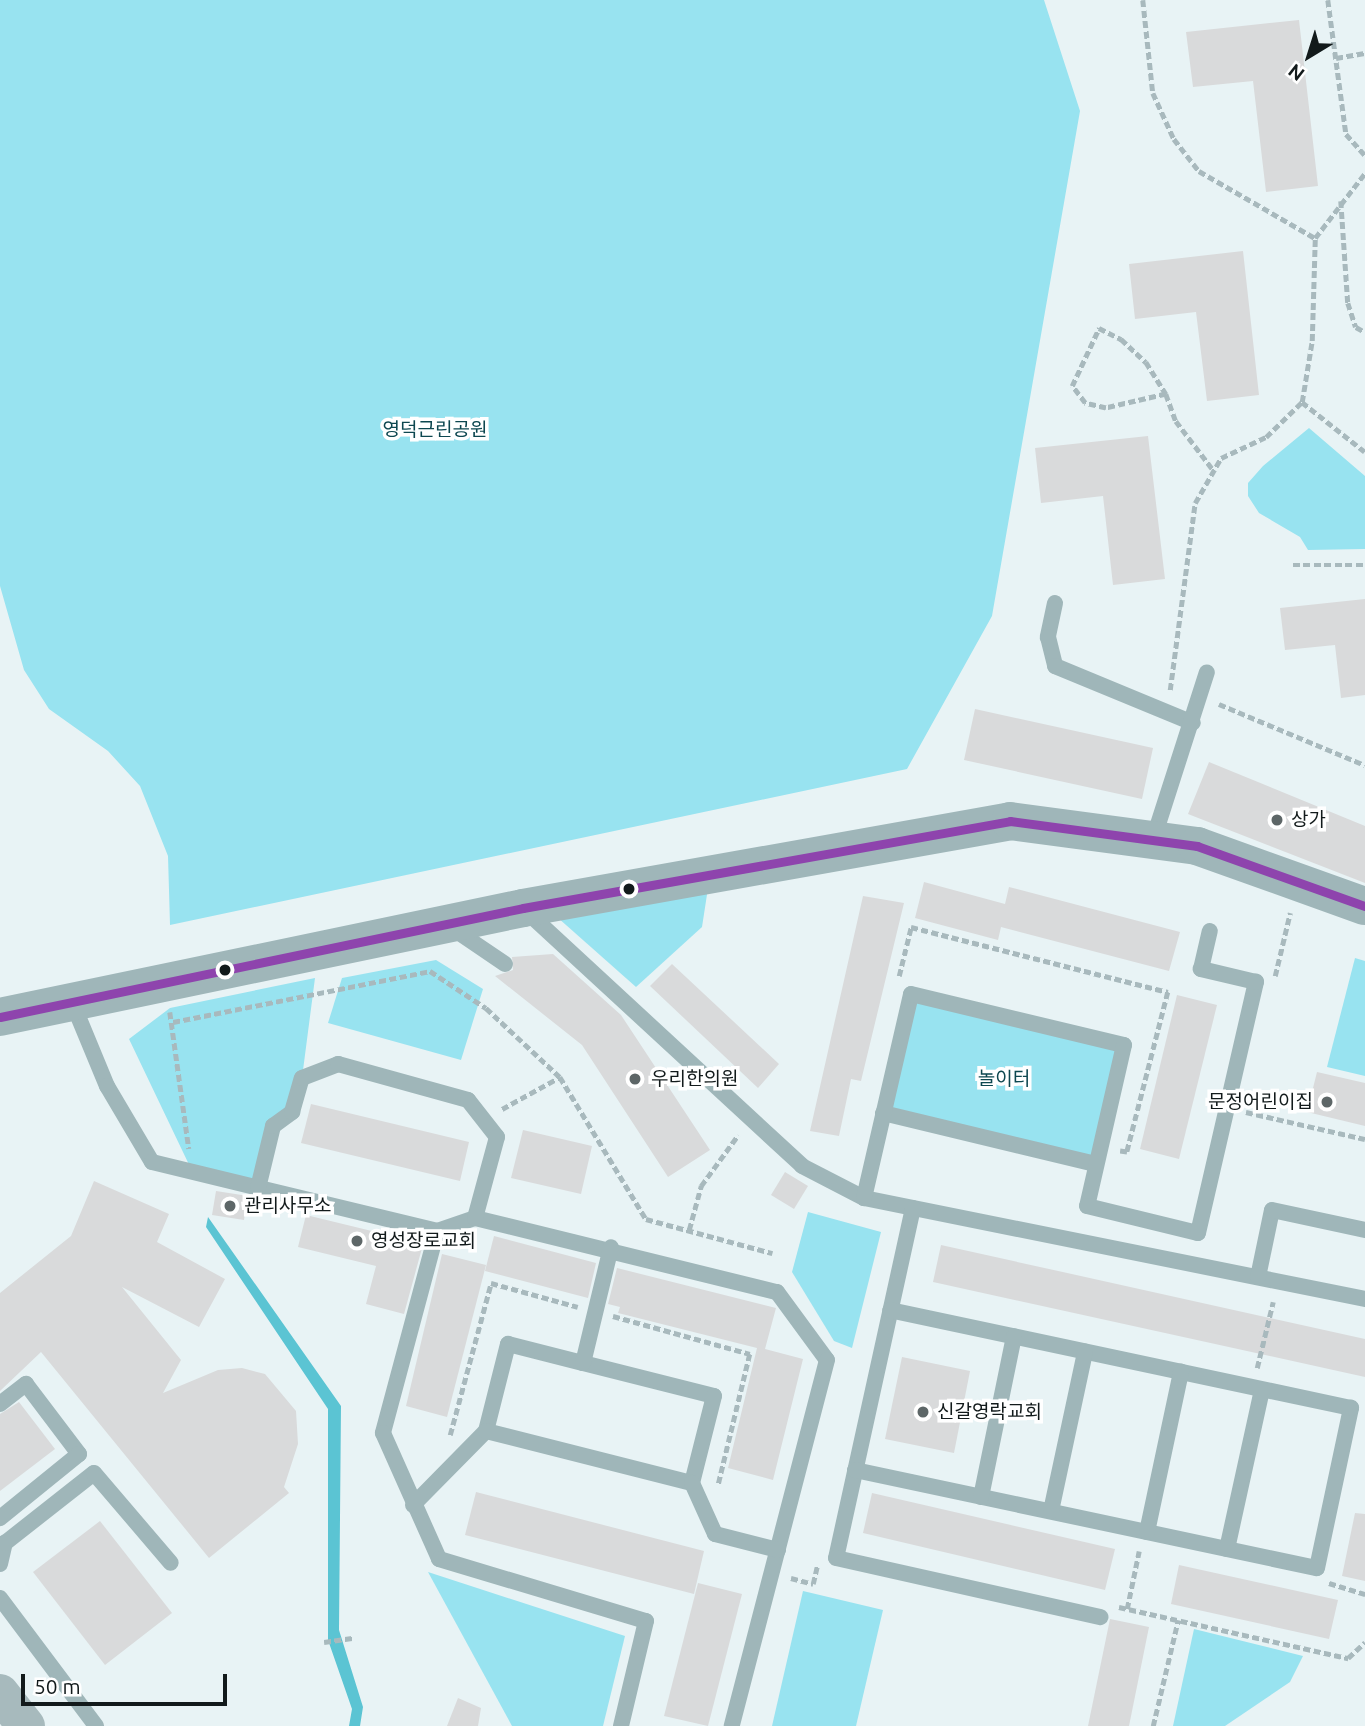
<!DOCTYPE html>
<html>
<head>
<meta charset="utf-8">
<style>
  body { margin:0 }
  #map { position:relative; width:1365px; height:1726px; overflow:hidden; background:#e8f3f5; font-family:Ubuntu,"Noto Sans KR",sans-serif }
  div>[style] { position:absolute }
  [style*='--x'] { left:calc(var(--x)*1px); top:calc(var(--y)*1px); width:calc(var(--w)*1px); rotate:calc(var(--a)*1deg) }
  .green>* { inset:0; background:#98e3f0 }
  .water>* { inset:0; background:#5bc4d3 }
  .building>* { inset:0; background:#d9dadb }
  .path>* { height:4.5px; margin-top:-2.25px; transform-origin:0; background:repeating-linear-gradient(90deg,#a8b9bd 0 7px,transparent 0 10.5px) }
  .service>* { height:16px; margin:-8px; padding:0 8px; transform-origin:8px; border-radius:8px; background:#9fb6b9 }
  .tertiary>* { height:38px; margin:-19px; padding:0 19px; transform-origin:19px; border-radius:19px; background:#9fb6b9 }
  .primary>* { height:38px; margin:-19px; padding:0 19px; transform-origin:19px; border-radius:19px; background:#a7babd }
  .bus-1>* { height:9px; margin:-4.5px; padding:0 4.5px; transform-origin:4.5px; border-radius:4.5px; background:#8e44ad }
  .dots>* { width:19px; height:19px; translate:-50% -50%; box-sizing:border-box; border:4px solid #fff; border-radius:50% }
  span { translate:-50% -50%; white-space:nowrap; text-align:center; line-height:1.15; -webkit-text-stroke:7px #fff; paint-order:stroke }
  .park-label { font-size:19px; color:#0d4750 }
  .poi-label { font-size:19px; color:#121a1b }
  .left { translate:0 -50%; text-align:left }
  .right { translate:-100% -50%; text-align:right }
  .north { position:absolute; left:1274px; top:21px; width:70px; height:70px; -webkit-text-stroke:5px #fff; paint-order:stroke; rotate:218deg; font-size:19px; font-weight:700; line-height:28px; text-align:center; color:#121a1b }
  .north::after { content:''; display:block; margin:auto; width:24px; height:32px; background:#121a1b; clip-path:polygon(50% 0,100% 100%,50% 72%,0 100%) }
  .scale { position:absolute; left:21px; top:1674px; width:206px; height:32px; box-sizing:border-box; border:4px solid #121a1b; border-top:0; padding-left:9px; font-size:21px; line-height:24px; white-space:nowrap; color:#121a1b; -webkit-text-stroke:5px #fff; paint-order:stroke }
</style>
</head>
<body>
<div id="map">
  <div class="green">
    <i style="clip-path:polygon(0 0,1044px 0,1080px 111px,992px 616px,907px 769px,170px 925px,168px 856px,140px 786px,108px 751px,49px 709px,24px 670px,0 586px)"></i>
    <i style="clip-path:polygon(1309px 428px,1365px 476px,1365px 549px,1308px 550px,1300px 537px,1259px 513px,1248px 496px,1248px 483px,1263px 466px)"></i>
    <i style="clip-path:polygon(708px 888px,702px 927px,636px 987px,557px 917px)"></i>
    <i style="clip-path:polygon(1355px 958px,1365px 961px,1365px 1076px,1327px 1067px)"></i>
    <i style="clip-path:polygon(436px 960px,483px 989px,461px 1060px,328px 1023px,342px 978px)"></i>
    <i style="clip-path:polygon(315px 978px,302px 1078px,292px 1112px,273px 1126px,258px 1188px,193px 1173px,129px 1039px,170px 1008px)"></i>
    <i style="clip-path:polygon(911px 994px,1124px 1045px,1096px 1164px,883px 1113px)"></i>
    <i style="clip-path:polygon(808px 1212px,881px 1232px,852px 1348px,834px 1341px,792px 1272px)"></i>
    <i style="clip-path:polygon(428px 1572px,625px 1636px,603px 1726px,512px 1726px)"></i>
    <i style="clip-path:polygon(803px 1591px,883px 1610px,856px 1726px,772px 1726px)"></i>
    <i style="clip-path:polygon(1194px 1629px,1303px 1656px,1290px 1682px,1225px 1726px,1173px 1726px)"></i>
  </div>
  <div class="water">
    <i style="clip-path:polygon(208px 1217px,341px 1406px,339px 1630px,363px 1707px,360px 1726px,349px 1726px,352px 1709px,328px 1640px,328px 1409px,206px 1227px)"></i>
  </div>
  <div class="building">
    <i style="clip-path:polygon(1299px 20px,1318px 186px,1266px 192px,1253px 81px,1193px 87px,1186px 32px)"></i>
    <i style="clip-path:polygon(1243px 251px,1259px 395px,1207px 401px,1196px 312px,1135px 319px,1129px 264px)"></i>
    <i style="clip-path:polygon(1148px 436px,1165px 579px,1113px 585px,1103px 496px,1041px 503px,1035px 448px)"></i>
    <i style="clip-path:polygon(1365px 599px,1365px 695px,1341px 698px,1335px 645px,1285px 650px,1280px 608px)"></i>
    <i style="clip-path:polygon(975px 709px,1153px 748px,1142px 799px,964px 760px)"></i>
    <i style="clip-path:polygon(1209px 762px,1365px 826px,1365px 883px,1188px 814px)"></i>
    <i style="clip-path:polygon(924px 882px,1005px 904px,1009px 887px,1180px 932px,1169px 971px,1001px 927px,998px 940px,915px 918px)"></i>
    <i style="clip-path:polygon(863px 896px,904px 903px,861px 1081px,851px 1079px,839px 1136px,810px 1131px)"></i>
    <i style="clip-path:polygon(553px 954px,621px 1015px,710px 1150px,668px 1177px,582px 1045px,495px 976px,513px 970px,512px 957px)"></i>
    <i style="clip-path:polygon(672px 964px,779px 1064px,758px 1088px,650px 986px)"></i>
    <i style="clip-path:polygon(1177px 995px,1217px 1005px,1179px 1159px,1140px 1149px)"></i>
    <i style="clip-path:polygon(1317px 1072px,1365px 1083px,1365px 1126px,1307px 1112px)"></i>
    <i style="clip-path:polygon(311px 1104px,469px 1142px,460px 1181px,301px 1143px)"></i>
    <i style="clip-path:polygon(523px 1130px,592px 1146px,581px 1194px,511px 1178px)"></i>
    <i style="clip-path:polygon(785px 1172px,808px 1186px,794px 1209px,771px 1195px)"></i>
    <i style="clip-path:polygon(94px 1181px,169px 1214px,157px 1242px,225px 1279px,199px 1327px,122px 1287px,181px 1360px,163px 1393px,218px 1370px,242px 1368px,265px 1374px,296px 1411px,298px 1444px,284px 1487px,289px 1493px,209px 1558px,41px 1352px,0 1391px,0 1293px,71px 1236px)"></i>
    <i style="clip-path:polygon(216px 1191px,248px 1196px,244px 1220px,212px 1215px)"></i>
    <i style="clip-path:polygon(306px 1215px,417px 1242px,422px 1248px,404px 1314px,366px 1304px,376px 1266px,298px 1247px)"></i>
    <i style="clip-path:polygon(494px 1236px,596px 1263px,588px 1298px,485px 1271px)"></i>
    <i style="clip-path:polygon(941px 1245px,1365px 1339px,1365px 1377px,933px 1282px)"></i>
    <i style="clip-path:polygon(442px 1254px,486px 1265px,447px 1417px,406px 1406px)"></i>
    <i style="clip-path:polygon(617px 1268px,776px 1308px,765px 1349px,803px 1359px,773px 1480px,728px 1468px,757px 1348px,618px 1313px,620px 1307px,608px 1304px)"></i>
    <i style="clip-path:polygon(902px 1357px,970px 1371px,954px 1453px,885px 1439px)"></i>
    <i style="clip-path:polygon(19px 1402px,55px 1449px,0 1491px,0 1414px)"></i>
    <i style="clip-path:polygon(476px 1492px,704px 1551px,694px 1594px,465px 1535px)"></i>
    <i style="clip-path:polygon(872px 1493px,1115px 1549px,1105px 1590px,863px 1533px)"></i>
    <i style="clip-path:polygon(1355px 1513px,1365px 1514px,1365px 1581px,1342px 1576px)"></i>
    <i style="clip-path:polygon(100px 1521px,172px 1613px,105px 1665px,33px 1572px)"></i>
    <i style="clip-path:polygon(1179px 1565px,1338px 1600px,1329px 1639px,1171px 1604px)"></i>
    <i style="clip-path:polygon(698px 1583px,742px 1594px,708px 1726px,664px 1716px)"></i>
    <i style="clip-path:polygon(1110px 1619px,1149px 1627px,1129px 1726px,1088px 1726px)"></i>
    <i style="clip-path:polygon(458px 1698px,481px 1708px,478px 1726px,447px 1726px)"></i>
  </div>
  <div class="path">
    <i style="--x:1143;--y:0;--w:94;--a:83.9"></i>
    <i style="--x:1153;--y:93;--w:51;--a:65.5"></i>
    <i style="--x:1174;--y:139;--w:41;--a:52"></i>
    <i style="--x:1199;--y:171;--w:134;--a:30"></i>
    <i style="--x:1328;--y:0;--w:135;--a:82.3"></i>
    <i style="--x:1346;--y:134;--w:28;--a:48"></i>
    <i style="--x:1336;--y:58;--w:29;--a:-10"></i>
    <i style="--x:1341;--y:201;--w:102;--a:86.1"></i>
    <i style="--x:1348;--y:303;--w:25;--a:72"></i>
    <i style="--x:1356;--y:327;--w:10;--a:29"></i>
    <i style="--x:1166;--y:394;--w:62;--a:166.9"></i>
    <i style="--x:1106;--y:408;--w:22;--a:-167"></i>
    <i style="--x:1085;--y:403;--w:21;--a:-127"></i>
    <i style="--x:1072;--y:386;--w:64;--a:-65"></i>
    <i style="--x:1099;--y:328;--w:25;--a:27"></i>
    <i style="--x:1121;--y:339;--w:34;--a:43"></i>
    <i style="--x:1146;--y:362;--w:38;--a:58"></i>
    <i style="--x:1166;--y:394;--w:29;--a:70"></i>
    <i style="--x:1176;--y:421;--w:63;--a:52.8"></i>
    <i style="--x:1302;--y:402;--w:80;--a:38.4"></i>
    <i style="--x:1293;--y:565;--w:72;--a:0"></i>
    <i style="--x:1170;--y:690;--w:189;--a:-82.4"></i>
    <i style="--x:1195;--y:503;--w:52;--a:-60"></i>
    <i style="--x:1221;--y:458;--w:50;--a:-25"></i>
    <i style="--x:1266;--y:437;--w:50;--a:-44.2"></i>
    <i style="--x:1302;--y:402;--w:62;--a:-80.7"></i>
    <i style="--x:1312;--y:341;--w:103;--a:-88.3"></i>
    <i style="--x:1315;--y:238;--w:82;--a:-52.4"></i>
    <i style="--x:1219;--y:704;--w:158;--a:22.7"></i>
    <i style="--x:899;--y:976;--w:50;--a:-76.2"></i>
    <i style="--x:911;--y:927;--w:265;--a:14.2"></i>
    <i style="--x:1168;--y:992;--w:165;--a:104.4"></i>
    <i style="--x:1127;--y:1152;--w:7;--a:-172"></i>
    <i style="--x:1275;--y:976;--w:65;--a:-76.6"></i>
    <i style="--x:170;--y:1012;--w:138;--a:82.1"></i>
    <i style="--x:173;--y:1022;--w:262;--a:-11.2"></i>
    <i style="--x:430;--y:971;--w:67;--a:33.5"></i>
    <i style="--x:486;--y:1008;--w:101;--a:43"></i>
    <i style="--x:560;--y:1077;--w:166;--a:58.8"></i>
    <i style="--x:646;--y:1219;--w:131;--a:15.1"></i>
    <i style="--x:502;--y:1109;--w:66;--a:-28.9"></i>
    <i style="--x:1246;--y:1112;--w:122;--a:12.8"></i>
    <i style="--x:689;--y:1230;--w:46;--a:-74.7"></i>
    <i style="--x:701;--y:1186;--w:63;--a:-54"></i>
    <i style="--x:613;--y:1316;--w:142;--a:15.5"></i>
    <i style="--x:750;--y:1354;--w:136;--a:103.6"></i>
    <i style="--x:1257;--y:1368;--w:68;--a:-76.4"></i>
    <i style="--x:450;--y:1435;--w:157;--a:-74.9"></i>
    <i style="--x:491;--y:1283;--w:90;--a:15.4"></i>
    <i style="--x:791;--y:1578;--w:23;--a:15"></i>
    <i style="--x:813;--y:1584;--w:18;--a:-77"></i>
    <i style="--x:1329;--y:1583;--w:38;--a:17"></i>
    <i style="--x:1119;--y:1607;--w:235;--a:12.6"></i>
    <i style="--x:1348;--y:1658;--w:23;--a:-43"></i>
    <i style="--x:1127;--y:1609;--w:59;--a:-78.3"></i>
    <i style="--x:324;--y:1642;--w:30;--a:-8"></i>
    <i style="--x:1153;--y:1726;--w:109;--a:-76.7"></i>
  </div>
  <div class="service">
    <i style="--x:1055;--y:603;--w:35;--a:102"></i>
    <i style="--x:1048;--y:637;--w:30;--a:76"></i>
    <i style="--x:1055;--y:666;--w:149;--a:22.4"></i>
    <i style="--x:1153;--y:840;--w:176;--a:-72.2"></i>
    <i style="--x:526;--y:911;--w:376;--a:42.7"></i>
    <i style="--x:802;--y:1166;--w:70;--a:27.3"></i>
    <i style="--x:864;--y:1198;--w:511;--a:11.4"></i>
    <i style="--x:452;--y:928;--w:64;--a:34.2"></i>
    <i style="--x:73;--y:1004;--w:89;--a:67.5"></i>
    <i style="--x:107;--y:1086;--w:88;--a:59.4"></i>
    <i style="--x:152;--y:1162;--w:293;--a:13.6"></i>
    <i style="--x:437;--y:1231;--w:40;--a:-18.9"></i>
    <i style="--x:475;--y:1218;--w:311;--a:13.8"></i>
    <i style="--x:777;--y:1292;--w:84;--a:53.7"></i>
    <i style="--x:827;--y:1360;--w:378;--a:104.6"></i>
    <i style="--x:883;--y:1113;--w:219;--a:13.5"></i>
    <i style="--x:258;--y:1188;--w:64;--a:-76.4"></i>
    <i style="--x:273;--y:1126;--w:24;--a:-36"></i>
    <i style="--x:292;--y:1112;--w:35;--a:-74"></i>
    <i style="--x:302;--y:1078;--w:39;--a:-21"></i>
    <i style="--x:338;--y:1064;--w:135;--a:15.5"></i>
    <i style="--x:468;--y:1100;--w:47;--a:51.9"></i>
    <i style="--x:497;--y:1137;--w:84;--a:105.2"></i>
    <i style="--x:864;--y:1198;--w:209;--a:-77"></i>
    <i style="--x:911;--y:994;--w:219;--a:13.5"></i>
    <i style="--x:1124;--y:1045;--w:165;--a:102.9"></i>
    <i style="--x:1087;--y:1206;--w:114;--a:13.7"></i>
    <i style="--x:1198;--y:1233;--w:258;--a:-77"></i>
    <i style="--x:1256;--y:982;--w:57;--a:-166.7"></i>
    <i style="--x:1201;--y:969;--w:39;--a:-77"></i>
    <i style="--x:913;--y:1208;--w:358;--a:102.4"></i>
    <i style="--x:836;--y:1558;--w:271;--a:12.6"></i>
    <i style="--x:437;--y:1231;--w:209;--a:105"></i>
    <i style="--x:383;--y:1433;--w:138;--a:66"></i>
    <i style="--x:439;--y:1559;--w:216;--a:16.7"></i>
    <i style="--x:646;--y:1621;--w:108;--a:103.4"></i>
    <i style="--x:1258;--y:1277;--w:68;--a:-78.2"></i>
    <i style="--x:1272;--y:1210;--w:95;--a:12.1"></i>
    <i style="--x:583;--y:1363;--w:135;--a:14.1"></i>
    <i style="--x:714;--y:1396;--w:90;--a:104.2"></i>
    <i style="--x:0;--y:1404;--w:33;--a:-38"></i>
    <i style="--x:26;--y:1384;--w:88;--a:52.9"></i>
    <i style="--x:79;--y:1454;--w:102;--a:141"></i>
    <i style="--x:486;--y:1431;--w:90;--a:-75.8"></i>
    <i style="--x:508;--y:1344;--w:77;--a:14.2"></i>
    <i style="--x:583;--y:1363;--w:119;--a:-76.4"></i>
    <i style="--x:855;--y:1470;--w:472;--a:12"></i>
    <i style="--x:1317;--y:1568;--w:164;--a:-78"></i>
    <i style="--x:1351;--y:1408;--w:471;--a:-168"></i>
    <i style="--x:981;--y:1497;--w:164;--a:-78.4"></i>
    <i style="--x:413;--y:1505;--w:104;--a:-45.4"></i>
    <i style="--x:486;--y:1431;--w:212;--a:14.2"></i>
    <i style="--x:692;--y:1483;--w:56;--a:65.7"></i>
    <i style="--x:715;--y:1534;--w:65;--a:14.3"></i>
    <i style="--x:1051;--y:1511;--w:163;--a:-77.9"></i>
    <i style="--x:1147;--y:1532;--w:164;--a:-78"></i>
    <i style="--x:1227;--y:1549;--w:163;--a:-77.6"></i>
    <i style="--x:0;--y:1564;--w:22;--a:-77"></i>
    <i style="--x:5;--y:1543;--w:113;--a:-38.2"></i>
    <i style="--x:94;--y:1473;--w:118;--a:49.5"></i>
    <i style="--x:0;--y:1598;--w:160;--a:53.1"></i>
  </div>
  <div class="tertiary">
    <i style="--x:0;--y:1017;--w:534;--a:-11.77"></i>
    <i style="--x:523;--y:908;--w:495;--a:-10.1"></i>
    <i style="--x:1010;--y:821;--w:189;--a:7.6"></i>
    <i style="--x:1197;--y:846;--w:178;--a:19.7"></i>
  </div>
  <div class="primary">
    <i style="--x:0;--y:1693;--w:42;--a:51.8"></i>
  </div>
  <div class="bus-1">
    <i style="--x:0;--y:1017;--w:534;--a:-11.77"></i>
    <i style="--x:523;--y:908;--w:495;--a:-10.1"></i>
    <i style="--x:1010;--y:821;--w:189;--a:7.6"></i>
    <i style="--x:1197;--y:846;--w:178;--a:19.7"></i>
  </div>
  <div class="dots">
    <i style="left:1277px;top:820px;background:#5d6667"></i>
    <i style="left:629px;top:889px;background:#121a1b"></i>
    <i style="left:225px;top:970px;background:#121a1b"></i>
    <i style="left:635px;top:1079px;background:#5d6667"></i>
    <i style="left:1327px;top:1102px;background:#5d6667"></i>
    <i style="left:230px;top:1206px;background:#5d6667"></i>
    <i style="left:357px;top:1241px;background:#5d6667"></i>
    <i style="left:923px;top:1412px;background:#5d6667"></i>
  </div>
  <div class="park-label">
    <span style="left:435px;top:430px">영덕근린공원</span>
    <span style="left:1004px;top:1079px">놀이터</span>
  </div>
  <div class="poi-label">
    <span class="left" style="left:1291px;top:820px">상가</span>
    <span class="left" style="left:651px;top:1079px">우리한의원</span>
    <span class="right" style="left:1313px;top:1102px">문정어린이집</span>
    <span class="left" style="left:244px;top:1206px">관리사무소</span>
    <span class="left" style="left:371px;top:1241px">영성장로교회</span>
    <span class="left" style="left:937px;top:1412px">신갈영락교회</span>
  </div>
  <div class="north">N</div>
  <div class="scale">50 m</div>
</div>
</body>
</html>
